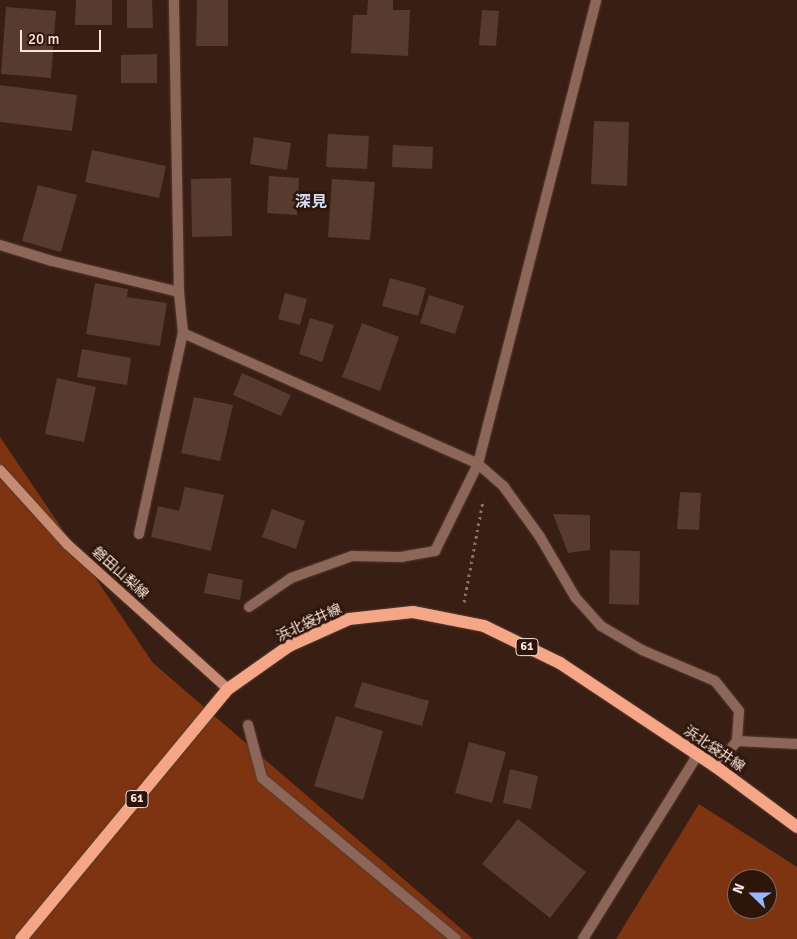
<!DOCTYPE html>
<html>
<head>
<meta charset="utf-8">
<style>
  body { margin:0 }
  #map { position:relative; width:797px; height:939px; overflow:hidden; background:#391e13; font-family:Signika,"Noto Sans JP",sans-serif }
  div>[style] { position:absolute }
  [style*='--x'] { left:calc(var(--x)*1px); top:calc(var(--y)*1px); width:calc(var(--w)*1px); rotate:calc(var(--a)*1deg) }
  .green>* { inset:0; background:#7f3411 }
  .building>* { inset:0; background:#583b2f }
  .path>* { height:3px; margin-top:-1.5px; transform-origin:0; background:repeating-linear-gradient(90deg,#887167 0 2.5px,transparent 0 6.5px) }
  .roads { filter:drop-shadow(0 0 1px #543a2f) drop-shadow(0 0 1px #543a2f) }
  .street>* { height:10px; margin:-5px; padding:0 5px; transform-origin:5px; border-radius:5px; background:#8c6658 }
  .secondary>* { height:10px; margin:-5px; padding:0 5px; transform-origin:5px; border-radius:5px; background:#c78a73 }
  .primary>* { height:12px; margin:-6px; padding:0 6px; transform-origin:6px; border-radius:6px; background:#f4a687 }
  span { translate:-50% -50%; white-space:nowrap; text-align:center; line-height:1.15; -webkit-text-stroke:5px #2e150a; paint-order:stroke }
  .shield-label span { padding:1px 4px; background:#2e150a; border:1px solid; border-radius:4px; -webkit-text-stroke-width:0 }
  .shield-label { font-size:12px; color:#f8e5de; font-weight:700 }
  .street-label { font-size:14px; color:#f8e5de }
  .quarter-label { font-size:16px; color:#cfdbf7; font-weight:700 }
  .north { position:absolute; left:727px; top:869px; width:50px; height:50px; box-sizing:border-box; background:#2e150a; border:1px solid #7f685f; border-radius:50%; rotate:292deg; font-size:14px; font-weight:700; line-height:20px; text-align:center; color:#f8e5de }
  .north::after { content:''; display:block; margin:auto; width:18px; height:22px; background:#98b6fd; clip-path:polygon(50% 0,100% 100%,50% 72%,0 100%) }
  .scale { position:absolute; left:20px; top:30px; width:81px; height:22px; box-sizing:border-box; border:2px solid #f8e5de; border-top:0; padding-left:6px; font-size:15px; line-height:18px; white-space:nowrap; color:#f8e5de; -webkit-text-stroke:4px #2e150a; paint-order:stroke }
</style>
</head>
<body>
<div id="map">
  <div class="green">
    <i style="clip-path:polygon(0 437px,153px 663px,473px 939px,0 939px)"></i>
    <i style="clip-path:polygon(evenodd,699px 804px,797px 867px,797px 939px,616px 939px,699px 804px,737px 879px,767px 879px,767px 909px,737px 909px,737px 879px)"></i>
  </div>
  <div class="building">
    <i style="clip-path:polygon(76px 0,112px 0,112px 25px,75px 25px)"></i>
    <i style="clip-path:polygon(127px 0,152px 0,153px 28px,127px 28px)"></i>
    <i style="clip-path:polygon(197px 0,228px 0,228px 46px,196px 46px)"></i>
    <i style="clip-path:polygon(368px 0,393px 0,393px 10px,410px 10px,408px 56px,351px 53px,353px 15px,367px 15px)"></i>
    <i style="clip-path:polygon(6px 7px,56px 11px,51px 78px,1px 74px)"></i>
    <i style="clip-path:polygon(482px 10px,499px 11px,496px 46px,479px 45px)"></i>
    <i style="clip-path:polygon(157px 54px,157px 83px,121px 83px,121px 55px)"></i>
    <i style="clip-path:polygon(0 85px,77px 95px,72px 131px,0 122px)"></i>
    <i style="clip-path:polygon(594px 121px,629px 122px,627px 186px,591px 184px)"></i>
    <i style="clip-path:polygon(328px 134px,369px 136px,367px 169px,326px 167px)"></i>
    <i style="clip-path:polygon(254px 137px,291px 143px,287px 170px,250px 164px)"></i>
    <i style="clip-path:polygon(393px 145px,433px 147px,432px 169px,392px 167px)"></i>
    <i style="clip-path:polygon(92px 150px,166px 166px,159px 198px,85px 182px)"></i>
    <i style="clip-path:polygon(269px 176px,299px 178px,297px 215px,267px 213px)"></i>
    <i style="clip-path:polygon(231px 178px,232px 236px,192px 237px,191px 179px)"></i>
    <i style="clip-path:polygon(332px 179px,375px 182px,370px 240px,328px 237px)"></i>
    <i style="clip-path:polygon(38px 185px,77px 195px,61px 252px,22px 241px)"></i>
    <i style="clip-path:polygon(390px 278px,426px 288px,418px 316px,382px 306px)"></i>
    <i style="clip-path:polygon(95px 283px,128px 289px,127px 297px,167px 303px,160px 346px,86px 334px)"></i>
    <i style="clip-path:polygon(285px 293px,307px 299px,300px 325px,278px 319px)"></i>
    <i style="clip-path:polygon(429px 295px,464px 306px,455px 334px,420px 323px)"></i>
    <i style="clip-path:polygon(310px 318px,334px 325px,322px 362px,299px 354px)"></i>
    <i style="clip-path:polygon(362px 323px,399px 337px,380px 391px,342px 377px)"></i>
    <i style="clip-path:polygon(82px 349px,131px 358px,127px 385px,77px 377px)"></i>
    <i style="clip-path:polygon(242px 373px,291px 395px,281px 416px,233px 395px)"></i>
    <i style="clip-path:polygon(57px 378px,96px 387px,84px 442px,45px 434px)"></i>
    <i style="clip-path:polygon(194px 397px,233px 405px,220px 461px,181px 453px)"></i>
    <i style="clip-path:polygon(185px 487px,224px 495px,211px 551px,151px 537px,158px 506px,179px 511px)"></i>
    <i style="clip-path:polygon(680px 492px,701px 493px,699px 530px,677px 529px)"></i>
    <i style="clip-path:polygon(272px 509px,305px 521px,296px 549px,262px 537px)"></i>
    <i style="clip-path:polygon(553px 514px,590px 515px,590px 550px,568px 553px)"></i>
    <i style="clip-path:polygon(610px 550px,640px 551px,639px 605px,609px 604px)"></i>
    <i style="clip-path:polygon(208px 573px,243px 580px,240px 600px,204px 593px)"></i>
    <i style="clip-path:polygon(362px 682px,429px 701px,422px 726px,354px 707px)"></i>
    <i style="clip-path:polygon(336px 716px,383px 731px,363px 800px,314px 786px)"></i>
    <i style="clip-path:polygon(469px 742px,506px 752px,492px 803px,455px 793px)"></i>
    <i style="clip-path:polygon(510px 769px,538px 776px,531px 809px,503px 803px)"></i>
    <i style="clip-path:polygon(518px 819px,586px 872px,550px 918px,482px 864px)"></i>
  </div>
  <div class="path">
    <i style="--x:464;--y:602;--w:104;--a:-79.4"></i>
  </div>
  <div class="roads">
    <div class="street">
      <i style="--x:0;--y:245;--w:54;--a:17.1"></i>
      <i style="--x:52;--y:261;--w:131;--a:13.7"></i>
      <i style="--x:183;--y:333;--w:323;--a:23.9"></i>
      <i style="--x:478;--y:464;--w:35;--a:41"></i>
      <i style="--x:504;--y:487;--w:62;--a:54.2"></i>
      <i style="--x:540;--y:537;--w:69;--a:59.7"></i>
      <i style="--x:575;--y:597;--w:39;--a:48"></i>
      <i style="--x:601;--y:626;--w:48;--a:30.3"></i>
      <i style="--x:642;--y:650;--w:79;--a:23"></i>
      <i style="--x:715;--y:681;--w:38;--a:51"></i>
      <i style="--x:739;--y:711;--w:30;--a:94"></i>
      <i style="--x:737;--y:741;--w:33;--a:129"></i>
      <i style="--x:139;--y:534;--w:206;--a:-77.7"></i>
      <i style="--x:183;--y:333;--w:41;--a:-95.6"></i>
      <i style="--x:179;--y:292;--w:292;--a:-91"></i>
      <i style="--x:249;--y:607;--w:51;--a:-34.6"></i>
      <i style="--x:291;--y:578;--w:65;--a:-19.8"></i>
      <i style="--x:352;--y:556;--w:49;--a:1.2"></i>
      <i style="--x:401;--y:557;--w:35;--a:-10"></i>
      <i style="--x:435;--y:551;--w:97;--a:-63.7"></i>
      <i style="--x:478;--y:464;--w:479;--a:-75.7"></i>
      <i style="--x:248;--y:725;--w:55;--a:75.2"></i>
      <i style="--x:262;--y:778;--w:252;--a:39.7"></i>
      <i style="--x:737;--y:741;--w:60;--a:2.9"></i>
      <i style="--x:583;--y:939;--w:216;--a:-58.1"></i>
    </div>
    <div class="secondary">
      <i style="--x:0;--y:470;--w:100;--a:47.8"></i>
      <i style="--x:67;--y:544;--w:217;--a:42"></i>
    </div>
    <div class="primary">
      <i style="--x:21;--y:939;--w:325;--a:-50.4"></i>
      <i style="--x:228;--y:689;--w:75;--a:-35.2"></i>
      <i style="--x:289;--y:646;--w:66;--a:-24.2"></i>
      <i style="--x:349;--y:619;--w:64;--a:-6.2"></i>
      <i style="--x:413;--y:612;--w:72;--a:11.2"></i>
      <i style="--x:484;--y:626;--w:85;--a:26"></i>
      <i style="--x:560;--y:663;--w:187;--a:33.7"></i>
      <i style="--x:716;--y:767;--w:101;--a:36.5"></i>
    </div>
  </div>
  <div class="shield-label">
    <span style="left:527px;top:647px">61</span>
    <span style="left:137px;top:799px">61</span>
  </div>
  <div class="street-label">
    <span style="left:120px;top:573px;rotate:42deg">磐田山梨線</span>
    <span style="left:309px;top:623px;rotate:-25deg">浜北袋井線</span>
    <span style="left:714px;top:749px;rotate:34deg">浜北袋井線</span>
  </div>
  <div class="quarter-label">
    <span style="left:311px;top:202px">深見</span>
  </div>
  <div class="north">N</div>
  <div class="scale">20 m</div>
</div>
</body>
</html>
